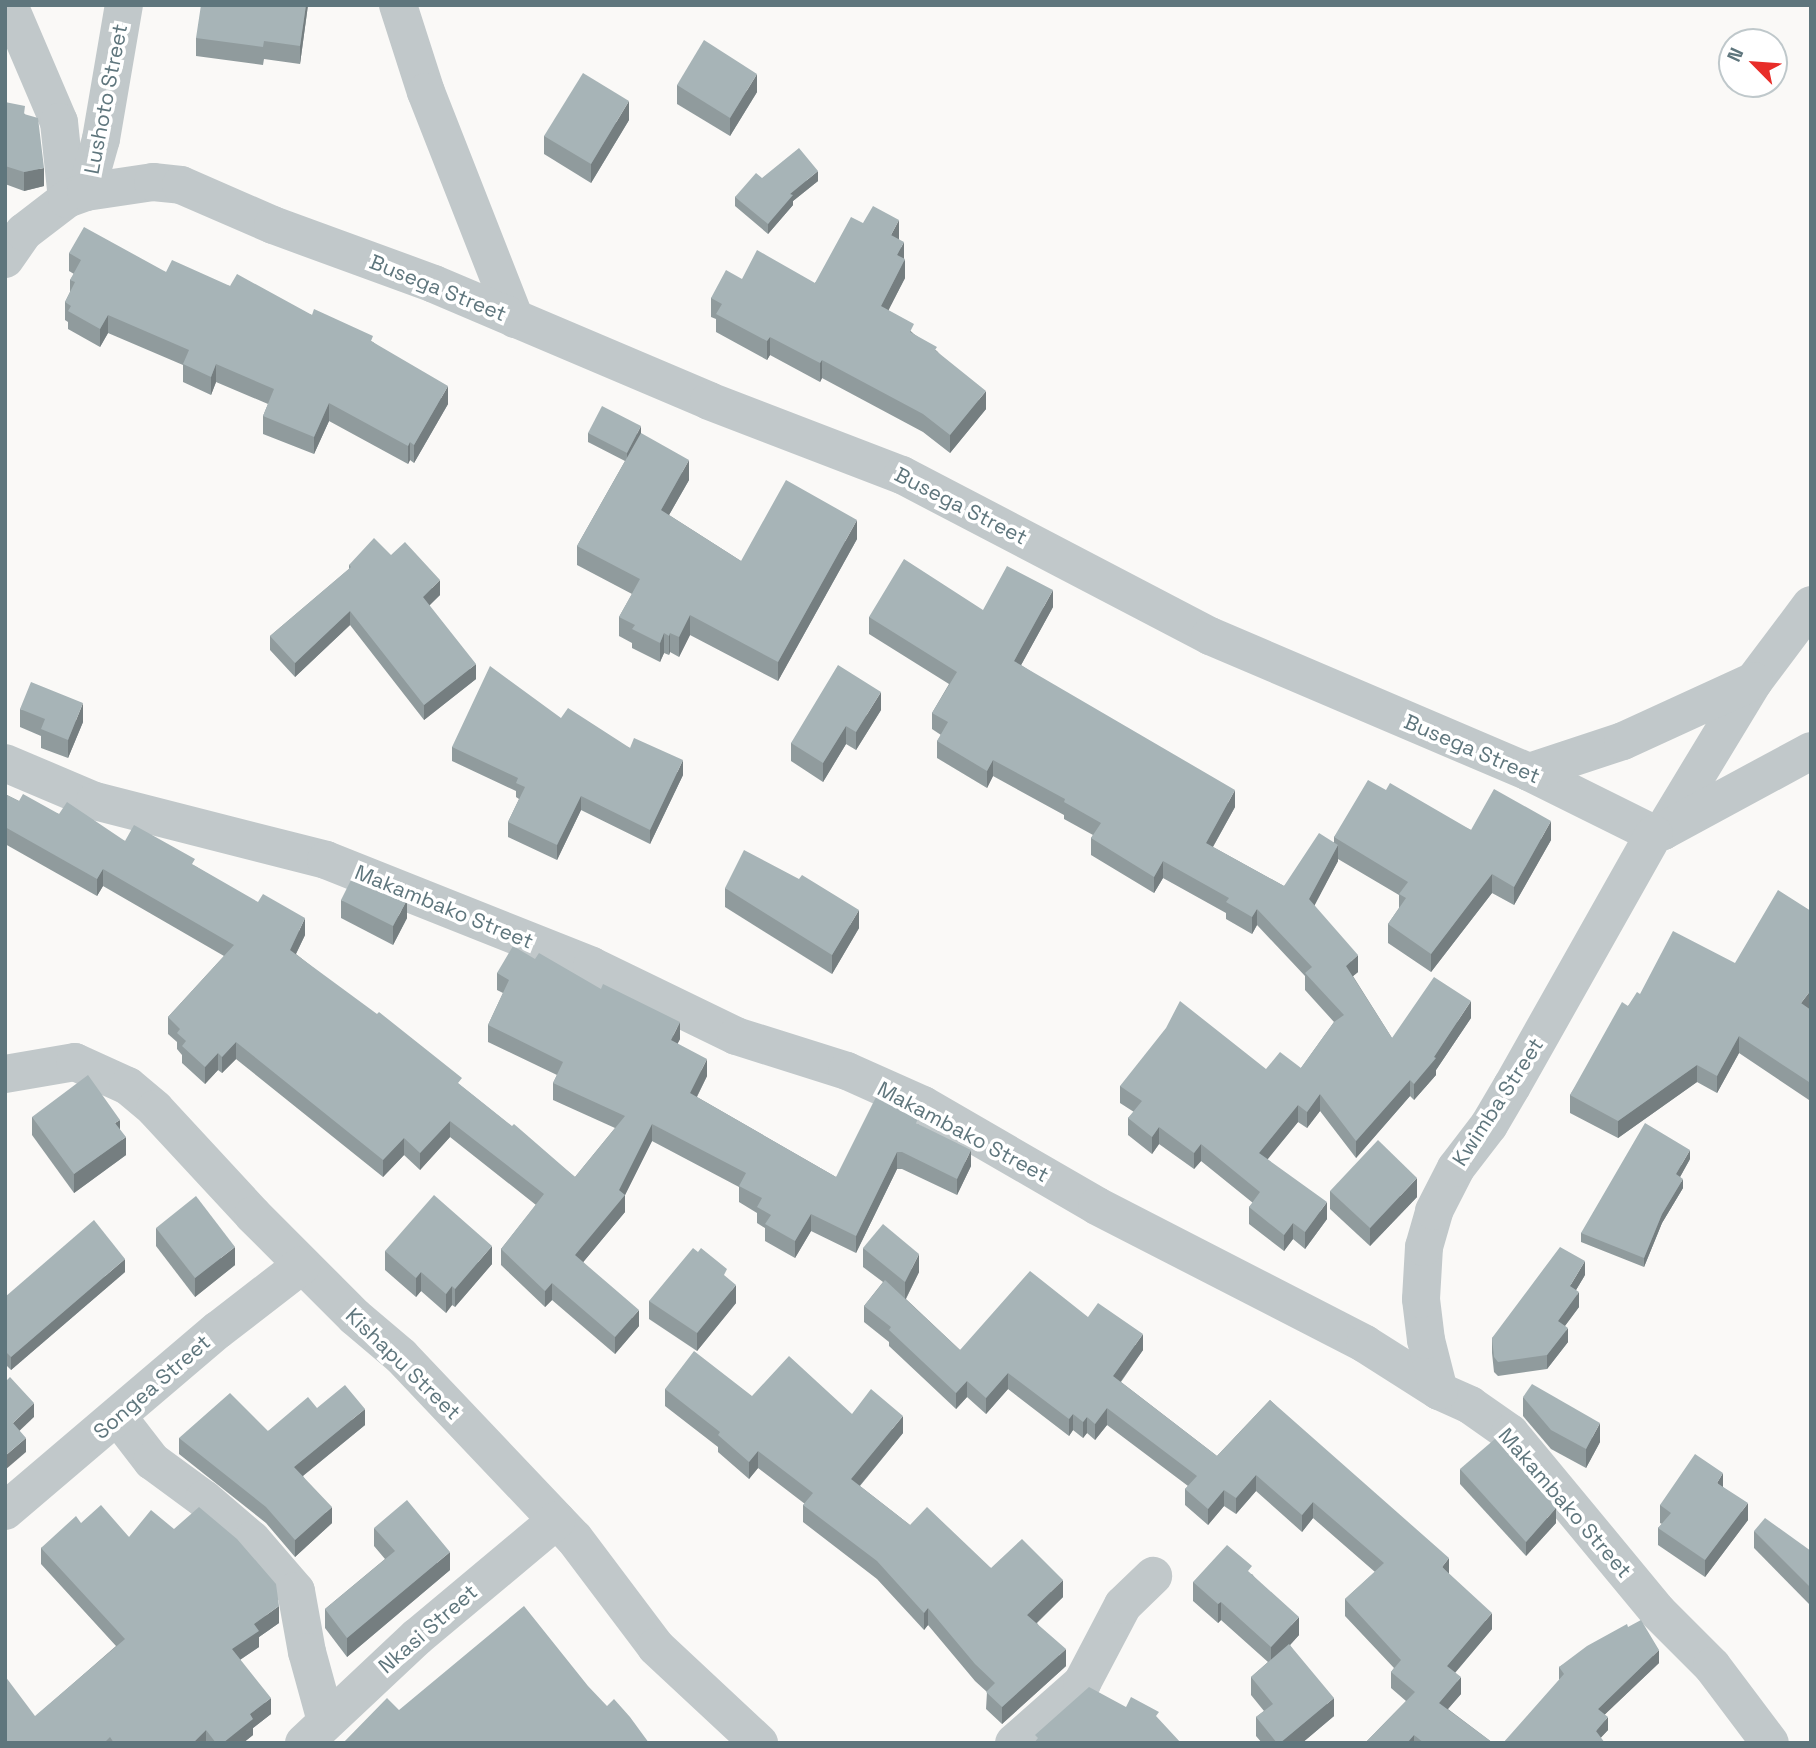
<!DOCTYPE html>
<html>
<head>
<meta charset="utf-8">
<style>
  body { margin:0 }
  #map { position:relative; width:1816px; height:1748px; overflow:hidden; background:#faf9f7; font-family:"Space Grotesk",sans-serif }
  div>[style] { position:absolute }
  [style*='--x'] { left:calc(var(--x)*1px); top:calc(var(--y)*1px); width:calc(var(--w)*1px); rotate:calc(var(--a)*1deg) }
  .minor>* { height:38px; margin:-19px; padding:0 19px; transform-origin:19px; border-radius:19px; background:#c1c8ca }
  .wall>* { inset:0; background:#909b9d }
  .shaded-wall>* { inset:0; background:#757e80 }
  .building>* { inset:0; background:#a7b4b7 }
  span { translate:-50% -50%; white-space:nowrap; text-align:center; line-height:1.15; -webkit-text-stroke:7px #fff; paint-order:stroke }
  .street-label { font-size:21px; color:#5f767d }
  .frame { position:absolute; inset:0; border:7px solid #5f767d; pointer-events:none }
  .north { position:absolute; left:1718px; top:28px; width:70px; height:70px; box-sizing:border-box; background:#fff; border:2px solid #bfc8cb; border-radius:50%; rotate:295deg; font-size:19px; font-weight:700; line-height:28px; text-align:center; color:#5f767d }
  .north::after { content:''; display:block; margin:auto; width:24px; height:32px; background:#e82d29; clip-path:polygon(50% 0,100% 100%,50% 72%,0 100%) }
</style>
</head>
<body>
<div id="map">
  <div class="minor">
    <i style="--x:9;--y:5;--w:127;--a:66.9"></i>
    <i style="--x:59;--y:122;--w:77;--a:84.1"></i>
    <i style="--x:398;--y:5;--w:91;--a:72.2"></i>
    <i style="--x:426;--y:92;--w:244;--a:68.6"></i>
    <i style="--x:86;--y:192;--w:55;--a:-74.2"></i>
    <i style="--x:101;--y:139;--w:136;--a:-80.3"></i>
    <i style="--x:5;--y:259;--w:33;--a:-55"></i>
    <i style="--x:24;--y:232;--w:54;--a:-37.5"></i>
    <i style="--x:67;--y:199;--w:20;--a:-20"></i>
    <i style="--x:86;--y:192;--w:68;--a:-8.5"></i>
    <i style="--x:153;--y:182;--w:28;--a:6"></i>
    <i style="--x:181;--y:185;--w:100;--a:23.5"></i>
    <i style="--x:273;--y:225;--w:171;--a:20.1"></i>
    <i style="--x:434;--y:284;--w:299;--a:23"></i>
    <i style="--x:709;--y:401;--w:207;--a:21"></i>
    <i style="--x:902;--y:475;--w:348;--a:27.6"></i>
    <i style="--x:1210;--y:636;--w:347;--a:23.1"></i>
    <i style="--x:1529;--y:772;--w:140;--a:26.4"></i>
    <i style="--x:1654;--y:834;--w:9;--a:-18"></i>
    <i style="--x:1663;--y:831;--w:175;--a:-58.8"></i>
    <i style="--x:1754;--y:681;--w:95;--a:-53.1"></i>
    <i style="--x:5;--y:763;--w:98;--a:22.9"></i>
    <i style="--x:95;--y:801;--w:238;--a:14.3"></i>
    <i style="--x:326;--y:860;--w:286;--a:21.7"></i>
    <i style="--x:592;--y:966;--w:160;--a:25.9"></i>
    <i style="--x:736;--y:1036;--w:116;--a:17.5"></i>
    <i style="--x:847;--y:1071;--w:83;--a:24.1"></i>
    <i style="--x:923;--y:1105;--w:201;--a:30.1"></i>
    <i style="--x:1097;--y:1206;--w:301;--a:27.2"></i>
    <i style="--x:1365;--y:1344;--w:88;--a:32.4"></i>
    <i style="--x:1439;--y:1391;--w:34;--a:24"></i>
    <i style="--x:1470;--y:1405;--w:49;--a:35"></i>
    <i style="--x:1510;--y:1433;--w:232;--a:50.4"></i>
    <i style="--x:1658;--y:1612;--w:76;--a:45"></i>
    <i style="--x:1712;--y:1666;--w:96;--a:53"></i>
    <i style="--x:1529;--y:772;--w:99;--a:-18.3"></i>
    <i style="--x:1623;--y:741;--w:144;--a:-24.6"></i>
    <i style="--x:1663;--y:831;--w:168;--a:-28.4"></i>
    <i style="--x:5;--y:1074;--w:71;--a:-9.7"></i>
    <i style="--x:75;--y:1062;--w:58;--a:24.4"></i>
    <i style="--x:128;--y:1086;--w:35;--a:40"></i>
    <i style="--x:155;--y:1109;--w:144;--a:47.2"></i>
    <i style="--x:253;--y:1215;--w:144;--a:45"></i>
    <i style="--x:355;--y:1317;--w:60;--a:40.3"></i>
    <i style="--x:401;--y:1356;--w:251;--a:46.5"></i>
    <i style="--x:574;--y:1538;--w:136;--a:53"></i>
    <i style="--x:656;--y:1647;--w:141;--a:43"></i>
    <i style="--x:1439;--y:1391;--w:53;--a:-104.3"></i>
    <i style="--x:1426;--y:1340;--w:41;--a:-97"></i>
    <i style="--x:1421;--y:1299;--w:52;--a:-86.7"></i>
    <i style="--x:1424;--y:1247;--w:37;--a:-74"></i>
    <i style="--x:1434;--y:1211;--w:48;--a:-62.9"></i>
    <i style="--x:1456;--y:1168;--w:54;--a:-52.5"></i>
    <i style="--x:1489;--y:1125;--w:45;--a:-59.5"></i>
    <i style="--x:1512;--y:1086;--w:289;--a:-60.6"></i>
    <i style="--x:118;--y:1417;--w:56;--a:52.3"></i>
    <i style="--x:152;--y:1461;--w:64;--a:36.2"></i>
    <i style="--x:204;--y:1499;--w:63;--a:40.5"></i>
    <i style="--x:252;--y:1540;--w:67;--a:49.2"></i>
    <i style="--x:296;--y:1591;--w:62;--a:79.8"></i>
    <i style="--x:307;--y:1652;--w:72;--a:74.6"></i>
    <i style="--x:5;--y:1511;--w:280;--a:-40.4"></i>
    <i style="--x:218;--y:1330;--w:106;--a:-37.7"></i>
    <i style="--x:304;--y:1743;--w:155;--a:-43.2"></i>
    <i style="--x:417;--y:1637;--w:182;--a:-39.9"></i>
    <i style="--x:1014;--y:1743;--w:91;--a:-41.4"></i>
    <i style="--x:1082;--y:1683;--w:88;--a:-62.3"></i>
    <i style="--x:1123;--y:1605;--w:42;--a:-44"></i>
  </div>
  <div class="wall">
    <i style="clip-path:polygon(308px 5px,300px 64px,264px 59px,263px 65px,196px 56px,196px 38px)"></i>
    <i style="clip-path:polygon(677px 85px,757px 92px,730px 136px,677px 104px)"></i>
    <i style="clip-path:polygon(5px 102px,25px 114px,44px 186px,24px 191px,5px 184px)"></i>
    <i style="clip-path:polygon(629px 120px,591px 183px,544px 154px,544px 136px)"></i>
    <i style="clip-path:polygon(762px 178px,818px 181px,793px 201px,793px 205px,768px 234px,735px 206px,735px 197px)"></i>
    <i style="clip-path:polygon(863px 223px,899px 239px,904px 259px,905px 278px,888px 310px,914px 334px,937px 351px,986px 409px,950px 453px,923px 432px,822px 378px,820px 382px,770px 355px,767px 360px,716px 332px,716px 319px,711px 317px,711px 298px,742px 279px,815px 283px)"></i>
    <i style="clip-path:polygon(69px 253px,166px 272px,230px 286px,312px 315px,373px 342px,448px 404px,414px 463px,410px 460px,408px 464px,329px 421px,314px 454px,263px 434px,263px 416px,268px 404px,216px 382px,211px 395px,183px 382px,183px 365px,108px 333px,100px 347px,68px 329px,68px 322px,65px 320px,65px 302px,70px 292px,70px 280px,74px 274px,69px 271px)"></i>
    <i style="clip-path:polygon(588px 433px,641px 434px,689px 480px,669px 515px,741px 561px,857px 539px,778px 681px,690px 635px,679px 657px,670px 652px,669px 655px,664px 653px,660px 662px,632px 648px,632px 643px,619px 636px,619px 617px,632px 594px,577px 565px,577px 546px,625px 461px,588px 442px)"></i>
    <i style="clip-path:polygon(391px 555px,440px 595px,429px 605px,476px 679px,424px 720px,350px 625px,295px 677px,270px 650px,270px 636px,349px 569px,349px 565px)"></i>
    <i style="clip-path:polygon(1053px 607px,1021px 665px,1235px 807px,1213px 847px,1284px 886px,1334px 842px,1334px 837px,1386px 790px,1471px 830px,1551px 840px,1514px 905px,1492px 893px,1431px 972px,1388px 943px,1388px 924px,1399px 908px,1399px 895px,1338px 859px,1338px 861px,1314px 905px,1358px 972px,1353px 976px,1392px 1038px,1471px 1018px,1436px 1070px,1436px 1075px,1414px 1100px,1410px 1096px,1356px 1158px,1320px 1111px,1307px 1128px,1298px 1122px,1267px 1159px,1327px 1219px,1305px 1249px,1293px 1239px,1284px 1251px,1249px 1224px,1249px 1207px,1253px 1203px,1201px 1161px,1194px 1169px,1159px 1144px,1152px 1154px,1128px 1135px,1128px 1118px,1134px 1112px,1120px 1103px,1120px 1086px,1266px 1069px,1301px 1068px,1334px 1022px,1305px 990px,1305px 976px,1257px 925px,1252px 934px,1226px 919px,1226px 913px,1163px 878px,1154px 893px,1091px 855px,1091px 838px,1093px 835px,1064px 819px,1064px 815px,993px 776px,987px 788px,937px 758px,937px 741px,941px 735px,932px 729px,932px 713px,949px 684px,869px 634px,869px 617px,983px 610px)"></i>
    <i style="clip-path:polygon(20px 709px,83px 722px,68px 758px,41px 748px,41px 736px,20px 727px)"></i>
    <i style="clip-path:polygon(881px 710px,856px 750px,846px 744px,823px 782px,791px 761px,791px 743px)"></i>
    <i style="clip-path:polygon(561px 718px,630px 748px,683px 775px,650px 844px,581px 810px,557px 860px,508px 837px,508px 822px,519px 799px,516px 797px,516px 791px,452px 761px,452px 747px)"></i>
    <i style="clip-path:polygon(5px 794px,19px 801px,59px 814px,125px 841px,195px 866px,305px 935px,296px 954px,575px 1177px,615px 1128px,553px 1100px,553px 1083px,557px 1075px,488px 1042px,488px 1025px,503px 993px,497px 990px,497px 973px,535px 959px,680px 1039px,677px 1044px,707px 1076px,697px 1097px,836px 1177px,918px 1124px,971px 1166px,957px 1195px,902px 1169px,897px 1169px,856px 1253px,811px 1231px,795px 1258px,765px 1241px,765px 1228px,757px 1223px,757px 1213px,739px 1202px,739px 1187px,652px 1141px,625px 1195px,625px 1212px,583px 1262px,639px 1326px,615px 1354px,552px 1300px,545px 1307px,501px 1265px,501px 1249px,536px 1205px,450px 1137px,420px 1170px,404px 1155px,383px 1177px,236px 1059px,222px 1073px,218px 1070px,205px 1084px,182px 1063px,182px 1055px,177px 1049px,177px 1042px,168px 1034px,168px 1017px,224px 956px,103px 886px,97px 896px,5px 844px)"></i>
    <i style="clip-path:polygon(725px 888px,859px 928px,832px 974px,725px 907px)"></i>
    <i style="clip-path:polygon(341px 900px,407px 918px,393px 945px,341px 918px)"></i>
    <i style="clip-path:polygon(1640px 994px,1810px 1009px,1809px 1100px,1739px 1053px,1717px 1093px,1697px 1082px,1618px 1138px,1570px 1113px,1570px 1095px,1628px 1006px)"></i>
    <i style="clip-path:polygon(32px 1117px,120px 1130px,126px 1155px,74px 1193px,32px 1135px)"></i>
    <i style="clip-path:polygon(1690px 1159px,1680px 1177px,1683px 1188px,1662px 1223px,1644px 1267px,1581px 1242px,1581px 1233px)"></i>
    <i style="clip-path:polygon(1330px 1191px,1417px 1197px,1370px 1246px,1330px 1209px)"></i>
    <i style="clip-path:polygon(156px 1228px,235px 1265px,195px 1297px,156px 1246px)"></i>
    <i style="clip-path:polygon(863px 1248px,919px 1272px,906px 1299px,960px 1350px,1088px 1317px,1143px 1350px,1121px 1382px,1217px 1456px,1270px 1400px,1449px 1574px,1492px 1629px,1455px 1673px,1461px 1694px,1448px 1709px,1493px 1743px,1365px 1743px,1406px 1701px,1391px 1688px,1391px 1672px,1394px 1668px,1345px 1616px,1345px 1599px,1375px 1572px,1313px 1518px,1302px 1532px,1256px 1491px,1236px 1514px,1224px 1506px,1208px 1525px,1185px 1505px,1185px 1489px,1188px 1486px,1107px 1425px,1095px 1440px,1087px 1433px,1083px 1438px,1073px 1430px,1069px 1436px,1008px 1389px,986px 1414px,967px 1397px,956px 1409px,889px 1346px,889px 1342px,864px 1322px,864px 1306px,883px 1282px,863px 1267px)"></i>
    <i style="clip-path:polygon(385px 1251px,492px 1264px,455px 1307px,452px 1305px,446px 1313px,421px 1291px,416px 1297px,385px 1270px)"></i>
    <i style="clip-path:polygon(125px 1272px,11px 1370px,5px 1364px,5px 1297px)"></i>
    <i style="clip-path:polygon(1585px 1275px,1576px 1290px,1579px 1307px,1565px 1326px,1568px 1342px,1547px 1369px,1498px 1376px,1494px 1372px,1492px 1353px,1492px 1338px)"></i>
    <i style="clip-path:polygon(727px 1278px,736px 1303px,697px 1351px,649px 1319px,649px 1301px)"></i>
    <i style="clip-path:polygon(665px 1389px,752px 1396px,852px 1414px,903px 1433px,860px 1486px,910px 1525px,991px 1568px,1063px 1597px,1037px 1623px,1066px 1666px,1002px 1724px,986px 1709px,987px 1692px,975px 1681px,928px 1625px,924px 1630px,877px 1579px,803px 1522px,803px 1505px,805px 1504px,758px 1468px,749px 1479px,718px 1452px,718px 1447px,665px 1406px)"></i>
    <i style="clip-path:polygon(1523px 1397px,1600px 1442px,1586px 1468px,1551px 1449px,1523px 1416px)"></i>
    <i style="clip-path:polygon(317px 1408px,365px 1425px,303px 1476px,332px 1523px,295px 1557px,266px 1523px,179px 1454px,179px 1438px,268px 1431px)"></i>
    <i style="clip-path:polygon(1460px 1469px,1556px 1523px,1526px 1556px,1460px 1484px)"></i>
    <i style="clip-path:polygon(1723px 1487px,1748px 1520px,1705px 1577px,1658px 1545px,1658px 1528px,1662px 1524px,1660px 1523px,1660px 1505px)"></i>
    <i style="clip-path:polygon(81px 1523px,129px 1537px,279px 1623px,259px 1637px,259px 1647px,240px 1660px,271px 1714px,253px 1728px,253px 1735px,243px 1743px,5px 1743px,116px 1646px,41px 1564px,41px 1548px)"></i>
    <i style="clip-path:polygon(374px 1528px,450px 1570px,347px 1657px,325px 1628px,325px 1609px,385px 1559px,374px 1546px)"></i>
    <i style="clip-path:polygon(1754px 1531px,1811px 1551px,1811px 1606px,1754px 1548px)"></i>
    <i style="clip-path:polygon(1252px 1574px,1299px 1635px,1290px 1645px,1334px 1716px,1302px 1743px,1262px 1743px,1256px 1736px,1256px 1717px,1264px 1711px,1251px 1695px,1251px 1677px,1268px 1662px,1221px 1620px,1218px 1623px,1193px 1601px,1193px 1582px)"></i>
    <i style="clip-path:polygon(1628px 1627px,1659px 1663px,1604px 1715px,1608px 1730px,1601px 1737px,1559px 1679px,1559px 1667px)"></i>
  </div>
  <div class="shaded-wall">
    <i style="clip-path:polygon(306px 5px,308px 5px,300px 64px,300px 46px)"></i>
    <i style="clip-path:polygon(757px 74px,757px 92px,730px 136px,730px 118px)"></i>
    <i style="clip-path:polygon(629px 101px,629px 120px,591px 183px,591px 164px)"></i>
    <i style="clip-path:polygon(44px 168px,44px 186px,24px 191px,24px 172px)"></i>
    <i style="clip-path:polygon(818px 171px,818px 181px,793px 201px,793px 205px,768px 234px,768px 224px,790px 194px)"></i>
    <i style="clip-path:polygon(899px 220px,899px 239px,891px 254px,891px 235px)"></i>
    <i style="clip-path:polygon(904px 242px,904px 261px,897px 255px)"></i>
    <i style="clip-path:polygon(905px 259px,905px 278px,881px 325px,881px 306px)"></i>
    <i style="clip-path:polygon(108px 315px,108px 333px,100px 347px,100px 329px)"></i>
    <i style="clip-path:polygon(770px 337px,770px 355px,767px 360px,767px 341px)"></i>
    <i style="clip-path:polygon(822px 360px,822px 378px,820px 382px,820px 363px)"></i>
    <i style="clip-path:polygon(216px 364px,216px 382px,211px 395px,211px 377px)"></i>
    <i style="clip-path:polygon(448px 386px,448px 404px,414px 463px,414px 445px)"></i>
    <i style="clip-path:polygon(986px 391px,986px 409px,950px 453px,950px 435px)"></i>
    <i style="clip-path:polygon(329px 403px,329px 421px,314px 454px,314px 437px)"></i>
    <i style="clip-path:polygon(641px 426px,641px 435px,627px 462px,627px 453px)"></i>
    <i style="clip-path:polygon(410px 442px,410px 460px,408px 464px,408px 446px)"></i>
    <i style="clip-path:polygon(689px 460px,689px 480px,661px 529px,661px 510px)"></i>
    <i style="clip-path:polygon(857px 520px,857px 539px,778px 681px,778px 662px)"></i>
    <i style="clip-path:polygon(440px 580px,440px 595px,423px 612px,423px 597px)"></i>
    <i style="clip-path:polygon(1053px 590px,1053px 607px,1014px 678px,1014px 661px)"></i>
    <i style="clip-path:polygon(350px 611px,350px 625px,295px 677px,295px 663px)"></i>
    <i style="clip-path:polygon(690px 615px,690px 635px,679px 657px,679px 637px)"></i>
    <i style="clip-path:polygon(664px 633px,664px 653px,660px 662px,660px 643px)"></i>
    <i style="clip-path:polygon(670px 633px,670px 652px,669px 655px,669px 636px)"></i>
    <i style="clip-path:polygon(476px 664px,476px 679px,424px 720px,424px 705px)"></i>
    <i style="clip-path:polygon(881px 692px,881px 710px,856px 750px,856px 732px)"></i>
    <i style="clip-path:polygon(83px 703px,83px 722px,68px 758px,68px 740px)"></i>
    <i style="clip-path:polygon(846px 726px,846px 744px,823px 782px,823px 763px)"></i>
    <i style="clip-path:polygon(683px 760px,683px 775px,650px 844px,650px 830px)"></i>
    <i style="clip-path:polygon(993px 760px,993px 776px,987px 788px,987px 771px)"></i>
    <i style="clip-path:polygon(1235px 790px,1235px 807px,1206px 859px,1206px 843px)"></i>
    <i style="clip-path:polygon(581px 796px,581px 810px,557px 860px,557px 845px)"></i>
    <i style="clip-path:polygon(1551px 821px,1551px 840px,1514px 905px,1514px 887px)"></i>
    <i style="clip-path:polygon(1338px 845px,1338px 861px,1309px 916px,1309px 899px)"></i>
    <i style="clip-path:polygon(1163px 861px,1163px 878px,1154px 893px,1154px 877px)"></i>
    <i style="clip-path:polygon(103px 869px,103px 886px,97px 896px,97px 879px)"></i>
    <i style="clip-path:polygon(1492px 874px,1492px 893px,1431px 972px,1431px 954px)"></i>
    <i style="clip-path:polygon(407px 900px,407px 918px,393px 945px,393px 926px)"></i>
    <i style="clip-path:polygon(1257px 909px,1257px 925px,1252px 934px,1252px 917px)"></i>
    <i style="clip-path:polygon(859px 910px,859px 928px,832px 974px,832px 955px)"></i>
    <i style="clip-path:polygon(305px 918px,305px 935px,290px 966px,290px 950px)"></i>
    <i style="clip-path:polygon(1358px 955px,1358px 972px,1346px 982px,1346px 966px)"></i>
    <i style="clip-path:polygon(1811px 990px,1811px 1008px,1801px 1021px,1801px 1003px)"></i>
    <i style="clip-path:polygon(1471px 1001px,1471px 1018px,1436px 1070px,1436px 1075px,1414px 1100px,1414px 1084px,1434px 1057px)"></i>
    <i style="clip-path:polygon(680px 1022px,680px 1039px,671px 1057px,671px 1040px)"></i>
    <i style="clip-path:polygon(1739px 1036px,1739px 1053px,1717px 1093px,1717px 1076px)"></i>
    <i style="clip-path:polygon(236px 1042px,236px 1059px,222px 1073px,222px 1057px)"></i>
    <i style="clip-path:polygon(218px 1053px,218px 1070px,205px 1084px,205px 1067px)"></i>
    <i style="clip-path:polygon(707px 1059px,707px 1076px,690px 1110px,690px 1093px)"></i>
    <i style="clip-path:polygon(1697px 1065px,1697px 1082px,1618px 1138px,1618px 1121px)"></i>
    <i style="clip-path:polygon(1410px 1080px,1410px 1096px,1356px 1158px,1356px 1141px)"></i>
    <i style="clip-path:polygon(1811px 1080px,1811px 1098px,1809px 1100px,1809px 1082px)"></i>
    <i style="clip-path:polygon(1320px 1094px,1320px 1111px,1307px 1128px,1307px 1112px)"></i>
    <i style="clip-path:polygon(1298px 1105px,1298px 1122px,1259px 1170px,1259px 1153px)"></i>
    <i style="clip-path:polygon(120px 1120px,120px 1138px,115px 1123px)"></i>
    <i style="clip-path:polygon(450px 1121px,450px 1137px,420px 1170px,420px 1153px)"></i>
    <i style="clip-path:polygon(652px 1124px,652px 1141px,625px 1195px,625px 1212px,575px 1272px,575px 1255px,619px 1190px)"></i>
    <i style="clip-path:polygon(1159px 1127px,1159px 1144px,1152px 1154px,1152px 1137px)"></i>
    <i style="clip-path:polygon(126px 1137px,126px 1155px,74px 1193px,74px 1174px)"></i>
    <i style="clip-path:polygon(404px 1138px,404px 1155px,383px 1177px,383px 1160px)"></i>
    <i style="clip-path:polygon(1201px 1144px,1201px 1161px,1194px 1169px,1194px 1153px)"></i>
    <i style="clip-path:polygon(971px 1150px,971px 1166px,957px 1195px,957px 1179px)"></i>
    <i style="clip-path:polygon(1690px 1150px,1690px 1159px,1676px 1184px,1676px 1174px)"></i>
    <i style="clip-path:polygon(897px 1152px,897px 1169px,856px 1253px,856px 1236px)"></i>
    <i style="clip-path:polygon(1417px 1178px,1417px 1197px,1370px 1246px,1370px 1228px)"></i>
    <i style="clip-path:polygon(1683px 1179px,1683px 1188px,1662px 1223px,1644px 1267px,1644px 1258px,1662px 1214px)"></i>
    <i style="clip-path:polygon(1327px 1202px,1327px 1219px,1305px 1249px,1305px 1232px)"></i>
    <i style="clip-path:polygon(811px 1214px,811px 1231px,795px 1258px,795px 1241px)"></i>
    <i style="clip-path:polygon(1293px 1223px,1293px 1239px,1284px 1251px,1284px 1235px)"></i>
    <i style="clip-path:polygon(492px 1246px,492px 1264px,455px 1307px,455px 1289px)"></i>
    <i style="clip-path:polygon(235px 1247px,235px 1265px,195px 1297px,195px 1278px)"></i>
    <i style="clip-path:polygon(919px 1254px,919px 1272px,905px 1300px,905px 1282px)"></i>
    <i style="clip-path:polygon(125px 1259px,125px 1272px,11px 1370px,11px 1357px)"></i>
    <i style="clip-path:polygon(1585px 1261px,1585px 1275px,1570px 1300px,1570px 1286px)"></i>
    <i style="clip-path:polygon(421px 1272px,421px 1291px,416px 1297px,416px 1278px)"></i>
    <i style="clip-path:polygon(552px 1283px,552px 1300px,545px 1307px,545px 1291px)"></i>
    <i style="clip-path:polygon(736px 1285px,736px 1303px,697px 1351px,697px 1333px)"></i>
    <i style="clip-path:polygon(452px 1286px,452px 1305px,446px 1313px,446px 1294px)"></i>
    <i style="clip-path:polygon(1579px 1292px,1579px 1307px,1558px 1335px,1558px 1321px)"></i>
    <i style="clip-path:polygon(639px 1310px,639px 1326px,615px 1354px,615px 1337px)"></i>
    <i style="clip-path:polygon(1568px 1328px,1568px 1342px,1547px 1369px,1547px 1355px)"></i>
    <i style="clip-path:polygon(1143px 1334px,1143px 1350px,1113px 1392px,1113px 1376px)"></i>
    <i style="clip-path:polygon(1008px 1373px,1008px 1389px,986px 1414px,986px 1398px)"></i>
    <i style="clip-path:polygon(967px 1381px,967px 1397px,956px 1409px,956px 1393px)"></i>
    <i style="clip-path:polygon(34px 1403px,34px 1417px,13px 1437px,13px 1423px)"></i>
    <i style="clip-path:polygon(1107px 1408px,1107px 1425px,1095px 1440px,1095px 1424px)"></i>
    <i style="clip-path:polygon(365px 1409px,365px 1425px,294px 1483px,294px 1467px)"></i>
    <i style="clip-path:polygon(1073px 1414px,1073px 1430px,1069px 1436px,1069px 1419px)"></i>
    <i style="clip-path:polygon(903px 1416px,903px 1433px,851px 1496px,851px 1479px)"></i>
    <i style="clip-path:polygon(1087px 1417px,1087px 1433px,1083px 1438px,1083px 1422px)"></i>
    <i style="clip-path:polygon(1600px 1423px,1600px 1442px,1586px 1468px,1586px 1449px)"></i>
    <i style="clip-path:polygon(26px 1438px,26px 1452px,5px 1470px,5px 1456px)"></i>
    <i style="clip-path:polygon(758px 1451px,758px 1468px,749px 1479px,749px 1462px)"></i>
    <i style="clip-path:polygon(1723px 1473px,1723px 1490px,1717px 1483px)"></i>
    <i style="clip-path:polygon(1256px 1475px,1256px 1491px,1236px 1514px,1236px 1498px)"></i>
    <i style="clip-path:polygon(1224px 1490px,1224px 1506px,1208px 1525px,1208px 1509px)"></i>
    <i style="clip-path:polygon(1313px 1502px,1313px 1518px,1302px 1532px,1302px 1515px)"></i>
    <i style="clip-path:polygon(1748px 1503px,1748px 1520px,1705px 1577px,1705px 1560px)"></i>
    <i style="clip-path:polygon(332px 1507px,332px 1523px,295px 1557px,295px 1540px)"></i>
    <i style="clip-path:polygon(1556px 1508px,1556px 1523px,1526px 1556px,1526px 1542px)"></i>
    <i style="clip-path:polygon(450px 1552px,450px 1570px,347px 1657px,347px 1638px)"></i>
    <i style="clip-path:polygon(1449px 1558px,1449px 1575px,1442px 1567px)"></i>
    <i style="clip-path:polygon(1063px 1580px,1063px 1597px,1027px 1632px,1027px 1615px)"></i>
    <i style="clip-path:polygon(1221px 1602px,1221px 1620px,1218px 1623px,1218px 1604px)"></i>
    <i style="clip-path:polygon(279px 1606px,279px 1623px,259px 1637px,259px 1647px,232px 1665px,232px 1649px,254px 1624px)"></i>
    <i style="clip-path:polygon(928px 1608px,928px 1625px,924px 1630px,924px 1613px)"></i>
    <i style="clip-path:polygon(1492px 1613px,1492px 1629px,1447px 1682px,1447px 1666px)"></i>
    <i style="clip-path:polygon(1299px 1617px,1299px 1635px,1271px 1666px,1271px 1647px)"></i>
    <i style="clip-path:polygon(1066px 1649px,1066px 1666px,1002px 1724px,1002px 1707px)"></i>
    <i style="clip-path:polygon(1659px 1650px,1659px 1663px,1598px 1721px,1598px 1709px)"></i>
    <i style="clip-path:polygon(1461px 1677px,1461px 1694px,1439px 1719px,1439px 1703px)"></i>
    <i style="clip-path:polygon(271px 1698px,271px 1714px,253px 1728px,253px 1735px,243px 1743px,223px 1743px,250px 1714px)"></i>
    <i style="clip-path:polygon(1334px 1698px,1334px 1716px,1302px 1743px,1280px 1743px)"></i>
    <i style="clip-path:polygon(1608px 1717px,1608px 1730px,1596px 1743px,1596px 1731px)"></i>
    <i style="clip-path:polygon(206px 1730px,206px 1743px,193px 1743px)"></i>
    <i style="clip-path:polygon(1414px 1735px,1414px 1743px,1407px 1743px)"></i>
  </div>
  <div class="building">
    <i style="clip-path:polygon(201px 5px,306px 5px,300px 46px,264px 41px,263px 47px,196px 38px)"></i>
    <i style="clip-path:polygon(704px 40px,757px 74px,730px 118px,677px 85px)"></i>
    <i style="clip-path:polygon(583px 73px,629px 101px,591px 164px,544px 136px)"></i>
    <i style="clip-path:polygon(5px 102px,25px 106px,24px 114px,38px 118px,44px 168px,24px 172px,5px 166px)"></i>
    <i style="clip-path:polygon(799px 148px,818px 171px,790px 194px,793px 195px,768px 224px,735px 197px,756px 173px,762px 178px)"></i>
    <i style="clip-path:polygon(873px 206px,899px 220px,891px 235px,904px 242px,897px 255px,905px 259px,881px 306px,914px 324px,910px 332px,937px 347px,935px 350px,986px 391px,950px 435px,923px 414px,822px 360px,820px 363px,770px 337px,767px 341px,716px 314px,722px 304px,711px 298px,726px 270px,742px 279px,757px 250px,815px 283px,851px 217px,863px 223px)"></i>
    <i style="clip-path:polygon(84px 227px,166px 272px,172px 260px,230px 286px,237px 274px,312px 315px,314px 309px,373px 336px,371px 341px,448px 386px,414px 445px,410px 442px,408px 446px,329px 403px,314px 437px,263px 416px,274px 389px,216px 364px,211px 377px,183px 364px,189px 350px,108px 315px,100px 329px,68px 311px,71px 306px,65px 302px,75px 282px,70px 280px,81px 260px,69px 253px)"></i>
    <i style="clip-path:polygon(602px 406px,641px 426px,627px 453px,588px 433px)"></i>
    <i style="clip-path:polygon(641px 433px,689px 460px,661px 510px,741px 561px,786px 480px,857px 520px,778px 662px,690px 615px,679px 637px,670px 633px,669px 636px,664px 633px,660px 643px,632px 629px,635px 625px,619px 617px,640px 579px,577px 546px)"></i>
    <i style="clip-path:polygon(374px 538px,391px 555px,405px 542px,440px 580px,423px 597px,476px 664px,424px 705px,350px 611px,295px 663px,270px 636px,351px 567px,349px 565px)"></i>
    <i style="clip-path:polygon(904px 559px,983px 610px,1007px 566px,1053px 590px,1014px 661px,1235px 790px,1206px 843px,1284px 886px,1319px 833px,1338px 845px,1309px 899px,1358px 955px,1346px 966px,1392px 1038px,1434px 977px,1471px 1001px,1434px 1057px,1436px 1058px,1414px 1084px,1410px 1080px,1356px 1141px,1320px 1094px,1307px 1112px,1298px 1105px,1259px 1153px,1327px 1202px,1305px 1232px,1293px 1223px,1284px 1235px,1249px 1207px,1260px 1192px,1201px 1144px,1194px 1153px,1159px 1127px,1152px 1137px,1128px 1118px,1142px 1101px,1120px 1086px,1166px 1028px,1180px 1001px,1266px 1069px,1280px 1052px,1301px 1068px,1334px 1022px,1344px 1015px,1305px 973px,1312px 967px,1257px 909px,1252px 917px,1226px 902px,1229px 898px,1163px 861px,1154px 877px,1091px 838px,1101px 823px,1064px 802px,1065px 799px,993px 760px,987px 771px,937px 741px,948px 722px,932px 713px,957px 672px,869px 617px)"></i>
    <i style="clip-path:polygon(838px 665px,881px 692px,856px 732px,846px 726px,823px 763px,791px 743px)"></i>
    <i style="clip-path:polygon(490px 666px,561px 718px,568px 708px,630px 748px,634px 738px,683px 760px,650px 830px,581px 796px,557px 845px,508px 822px,525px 787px,516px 783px,518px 778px,452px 747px)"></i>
    <i style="clip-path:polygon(31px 682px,83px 703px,68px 740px,41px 729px,45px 719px,20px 709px)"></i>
    <i style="clip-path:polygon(1368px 780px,1386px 790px,1390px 783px,1471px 830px,1494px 789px,1551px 821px,1514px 887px,1492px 874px,1431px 954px,1388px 924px,1406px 898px,1399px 894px,1408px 882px,1334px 837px)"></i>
    <i style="clip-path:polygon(5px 794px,19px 801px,23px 794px,59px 814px,67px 802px,125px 841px,134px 825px,195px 859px,192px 864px,258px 902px,263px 894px,305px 918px,290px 950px,377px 1014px,379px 1012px,462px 1078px,458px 1083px,512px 1126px,514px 1124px,575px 1177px,625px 1116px,553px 1083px,563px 1062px,488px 1025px,509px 980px,497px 973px,513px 946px,535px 959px,539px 953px,601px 989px,603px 984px,680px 1022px,671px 1040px,707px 1059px,690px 1093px,836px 1177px,876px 1097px,918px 1119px,916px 1123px,971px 1150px,957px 1179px,902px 1152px,897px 1152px,856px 1236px,811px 1214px,795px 1241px,765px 1224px,771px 1215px,757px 1207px,762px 1198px,739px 1186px,746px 1173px,652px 1124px,619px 1190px,625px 1195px,575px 1255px,639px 1310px,615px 1337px,552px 1283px,545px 1291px,501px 1249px,544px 1194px,450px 1121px,420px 1153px,404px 1138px,383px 1160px,236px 1042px,222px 1057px,218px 1053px,205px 1067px,182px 1046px,186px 1041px,177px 1033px,180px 1029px,168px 1017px,234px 945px,103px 869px,97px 879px,5px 827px)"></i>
    <i style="clip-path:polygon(744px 850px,799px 879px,802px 875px,859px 910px,832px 955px,725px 888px)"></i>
    <i style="clip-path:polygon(353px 876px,407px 900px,393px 926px,341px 900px)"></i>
    <i style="clip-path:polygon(1778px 890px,1811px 911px,1811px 990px,1801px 1003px,1811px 1010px,1811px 1080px,1809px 1082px,1739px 1036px,1717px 1076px,1697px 1065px,1618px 1121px,1570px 1095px,1622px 1002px,1628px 1006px,1637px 992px,1640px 994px,1673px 931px,1735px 963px)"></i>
    <i style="clip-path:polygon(88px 1075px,120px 1120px,115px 1123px,126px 1137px,74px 1174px,32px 1117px)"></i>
    <i style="clip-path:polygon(1645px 1123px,1690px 1150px,1676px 1174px,1683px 1179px,1662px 1214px,1644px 1258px,1581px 1233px)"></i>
    <i style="clip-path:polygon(1378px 1140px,1417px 1178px,1370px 1228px,1330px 1191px)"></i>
    <i style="clip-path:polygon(434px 1195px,492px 1246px,455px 1289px,452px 1286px,446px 1294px,421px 1272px,416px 1278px,385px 1251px)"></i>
    <i style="clip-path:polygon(196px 1196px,235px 1247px,195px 1278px,156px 1228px)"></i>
    <i style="clip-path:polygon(94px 1220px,125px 1259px,11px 1357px,5px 1351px,5px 1297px)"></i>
    <i style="clip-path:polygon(883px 1224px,919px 1254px,905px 1282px,863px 1248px)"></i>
    <i style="clip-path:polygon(1560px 1247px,1585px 1261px,1570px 1286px,1579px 1292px,1558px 1321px,1568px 1328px,1547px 1355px,1498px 1362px,1494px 1357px,1492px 1338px)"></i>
    <i style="clip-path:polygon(693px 1248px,698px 1252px,701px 1248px,727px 1269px,724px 1275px,736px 1285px,697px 1333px,649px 1301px)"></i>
    <i style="clip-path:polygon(1030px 1271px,1088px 1317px,1098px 1303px,1143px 1334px,1113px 1376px,1217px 1456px,1270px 1400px,1449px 1558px,1442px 1567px,1492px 1613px,1447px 1666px,1461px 1677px,1439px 1703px,1493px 1743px,1424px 1743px,1414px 1735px,1407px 1743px,1365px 1743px,1415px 1692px,1391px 1672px,1401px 1660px,1345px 1599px,1384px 1563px,1313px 1502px,1302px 1515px,1256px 1475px,1236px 1498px,1224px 1490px,1208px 1509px,1185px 1489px,1197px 1476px,1107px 1408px,1095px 1424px,1087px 1417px,1083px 1422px,1073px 1414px,1069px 1419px,1008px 1373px,986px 1398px,967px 1381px,956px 1393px,889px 1330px,891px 1327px,864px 1306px,885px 1280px,960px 1350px)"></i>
    <i style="clip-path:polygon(694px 1351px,752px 1396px,789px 1356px,852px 1414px,871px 1389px,903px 1416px,851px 1479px,910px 1525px,927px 1507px,991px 1568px,1022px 1539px,1063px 1580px,1027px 1615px,1066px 1649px,1002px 1707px,986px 1692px,995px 1683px,975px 1664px,928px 1608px,924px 1613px,877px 1561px,803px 1505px,813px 1493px,758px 1451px,749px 1462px,718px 1435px,720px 1432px,665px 1389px)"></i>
    <i style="clip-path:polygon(10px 1377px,34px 1403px,13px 1423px,26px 1438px,5px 1456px,5px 1382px)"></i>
    <i style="clip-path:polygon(1532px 1384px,1600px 1423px,1586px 1449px,1551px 1430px,1523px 1397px)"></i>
    <i style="clip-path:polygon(345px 1385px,365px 1409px,294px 1467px,332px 1507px,295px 1540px,266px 1507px,179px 1438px,230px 1393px,268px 1431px,308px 1397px,317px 1408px)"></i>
    <i style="clip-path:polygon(1496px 1438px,1556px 1508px,1526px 1542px,1460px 1469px)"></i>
    <i style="clip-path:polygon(1695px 1454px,1723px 1473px,1717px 1483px,1748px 1503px,1705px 1560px,1658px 1528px,1671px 1513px,1660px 1505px)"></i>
    <i style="clip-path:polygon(407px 1500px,450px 1552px,347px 1638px,325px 1609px,395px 1551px,374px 1528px)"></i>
    <i style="clip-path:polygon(101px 1505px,129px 1537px,151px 1510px,174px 1529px,199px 1507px,237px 1539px,276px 1584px,279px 1606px,254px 1624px,259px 1631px,232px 1649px,271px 1698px,250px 1714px,253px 1719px,223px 1743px,216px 1743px,206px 1730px,193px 1743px,114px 1743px,110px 1737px,104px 1743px,48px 1743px,47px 1742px,46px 1743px,5px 1743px,5px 1676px,35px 1716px,125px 1639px,41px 1548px,76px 1516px,81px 1523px)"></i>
    <i style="clip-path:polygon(1765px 1518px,1811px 1551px,1811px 1588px,1754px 1531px)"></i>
    <i style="clip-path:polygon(1227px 1545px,1252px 1566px,1248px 1571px,1299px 1617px,1271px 1647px,1221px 1602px,1218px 1604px,1193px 1582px)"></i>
    <i style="clip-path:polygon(524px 1606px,588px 1686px,607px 1706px,614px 1699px,630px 1717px,649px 1743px,343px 1743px,387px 1698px,399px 1710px)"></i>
    <i style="clip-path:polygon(1641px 1620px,1659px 1650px,1598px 1709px,1608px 1717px,1596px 1731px,1605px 1743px,1503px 1743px,1564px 1674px,1559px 1667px,1587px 1646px,1627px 1624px,1628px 1627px)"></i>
    <i style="clip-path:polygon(1289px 1644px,1334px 1698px,1280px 1743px,1277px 1743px,1256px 1717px,1273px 1704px,1251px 1677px)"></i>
    <i style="clip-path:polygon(1089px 1687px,1126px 1707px,1131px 1697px,1159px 1712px,1156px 1716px,1181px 1743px,1034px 1743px,1038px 1738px,1035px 1735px)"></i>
  </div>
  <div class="street-label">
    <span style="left:106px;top:99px;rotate:-79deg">Lushoto Street</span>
    <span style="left:438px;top:288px;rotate:22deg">Busega Street</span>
    <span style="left:961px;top:506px;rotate:27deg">Busega Street</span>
    <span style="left:1472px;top:749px;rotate:23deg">Busega Street</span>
    <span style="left:444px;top:907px;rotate:22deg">Makambako Street</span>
    <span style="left:1498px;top:1102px;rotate:-57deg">Kwimba Street</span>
    <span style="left:963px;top:1132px;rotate:28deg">Makambako Street</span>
    <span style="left:403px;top:1364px;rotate:44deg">Kishapu Street</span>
    <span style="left:152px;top:1387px;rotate:-41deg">Songea Street</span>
    <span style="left:1565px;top:1503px;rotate:49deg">Makambako Street</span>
    <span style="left:428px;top:1629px;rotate:-41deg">Nkasi Street</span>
  </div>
  <div class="frame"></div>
  <div class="north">N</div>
</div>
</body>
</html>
